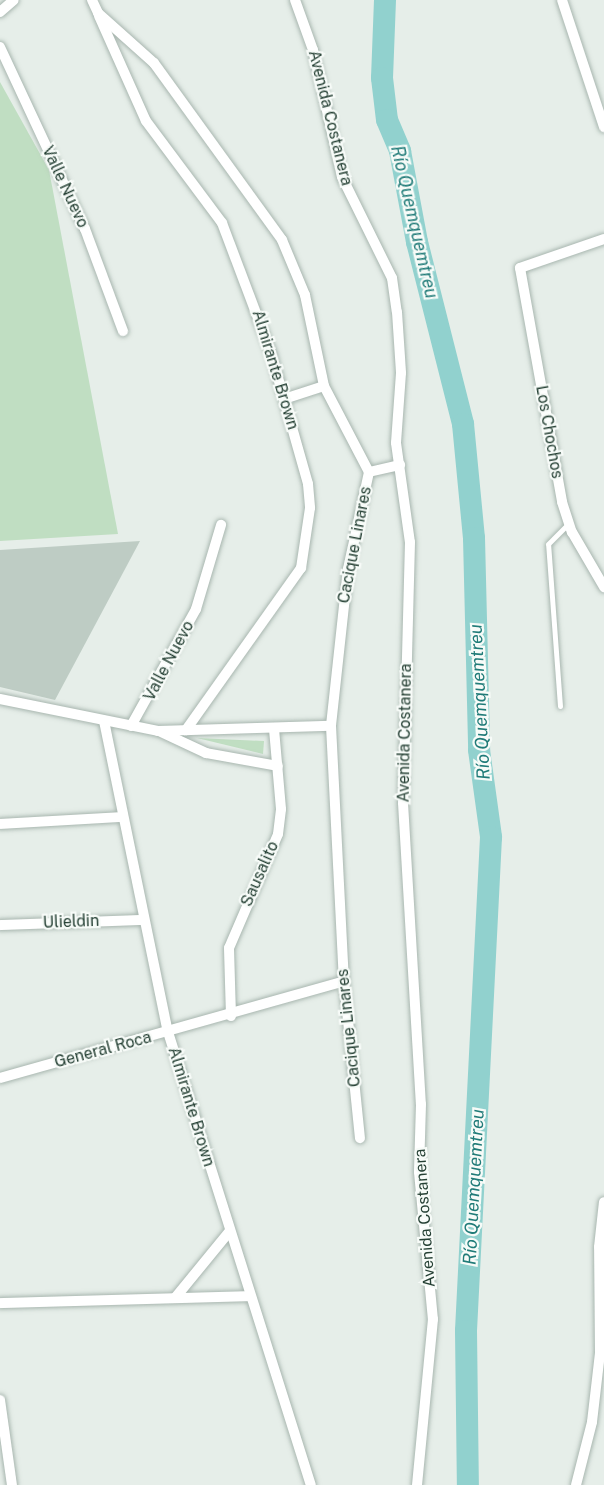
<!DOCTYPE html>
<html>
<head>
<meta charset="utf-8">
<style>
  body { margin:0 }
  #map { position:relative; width:604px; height:1485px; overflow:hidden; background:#e6eee9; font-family:"Public Sans",sans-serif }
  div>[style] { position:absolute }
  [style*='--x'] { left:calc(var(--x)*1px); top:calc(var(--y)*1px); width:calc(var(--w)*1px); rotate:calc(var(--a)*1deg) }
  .green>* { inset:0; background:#c0dec2 }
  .river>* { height:22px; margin:-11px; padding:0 11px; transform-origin:11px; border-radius:11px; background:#91d1ce }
  .building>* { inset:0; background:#beccc4 }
  .roads { filter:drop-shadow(0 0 2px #a8b6af) drop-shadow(0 0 2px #a8b6af) }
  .service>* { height:5px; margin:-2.5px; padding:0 2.5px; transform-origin:2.5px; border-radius:2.5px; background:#fff }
  .minor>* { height:10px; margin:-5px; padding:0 5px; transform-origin:5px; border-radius:5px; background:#fff }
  span { translate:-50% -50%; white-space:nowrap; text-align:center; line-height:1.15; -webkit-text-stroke:4.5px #f7fbf8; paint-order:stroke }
  .street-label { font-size:16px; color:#254034 }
  .water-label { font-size:18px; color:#207b78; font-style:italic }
</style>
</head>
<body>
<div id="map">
  <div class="green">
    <i style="clip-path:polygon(0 82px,49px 170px,118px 534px,0 541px)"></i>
    <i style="clip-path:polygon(197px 738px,264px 741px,263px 754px)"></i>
  </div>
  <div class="river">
    <i style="--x:385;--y:0;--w:78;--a:92.2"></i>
    <i style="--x:382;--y:78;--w:42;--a:83.2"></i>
    <i style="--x:387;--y:120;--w:34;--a:67"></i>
    <i style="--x:400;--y:151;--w:93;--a:79.4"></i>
    <i style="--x:417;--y:242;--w:188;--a:75.8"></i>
    <i style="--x:463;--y:424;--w:115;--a:84.5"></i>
    <i style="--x:474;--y:538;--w:212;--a:88.6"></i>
    <i style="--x:479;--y:750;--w:88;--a:82.1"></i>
    <i style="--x:491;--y:837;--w:495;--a:92.9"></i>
    <i style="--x:466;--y:1331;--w:154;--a:89.3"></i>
  </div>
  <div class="building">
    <i style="clip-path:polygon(140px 541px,55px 700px,0 687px,0 550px)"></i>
  </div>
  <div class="roads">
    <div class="service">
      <i style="--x:560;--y:706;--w:162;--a:-94.2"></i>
      <i style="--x:548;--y:544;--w:30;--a:-45"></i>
    </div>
    <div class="minor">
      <i style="--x:92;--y:0;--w:14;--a:65"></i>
      <i style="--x:98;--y:13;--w:75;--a:41.8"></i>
      <i style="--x:154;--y:63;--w:218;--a:54.1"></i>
      <i style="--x:282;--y:240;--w:60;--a:67.3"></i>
      <i style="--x:305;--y:295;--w:93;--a:78.2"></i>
      <i style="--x:324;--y:386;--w:97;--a:62.4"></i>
      <i style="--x:369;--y:472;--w:99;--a:102.2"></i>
      <i style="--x:348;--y:569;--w:158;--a:96.2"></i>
      <i style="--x:331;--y:726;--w:255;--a:87.1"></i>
      <i style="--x:344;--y:981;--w:158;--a:84.2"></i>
      <i style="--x:295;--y:0;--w:53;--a:70.2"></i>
      <i style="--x:313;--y:50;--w:130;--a:77.1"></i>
      <i style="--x:342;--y:177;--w:113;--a:63.7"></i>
      <i style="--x:392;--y:278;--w:34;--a:82"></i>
      <i style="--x:397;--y:312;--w:61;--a:86.2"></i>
      <i style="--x:401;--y:373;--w:70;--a:94.1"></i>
      <i style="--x:396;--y:443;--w:100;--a:82"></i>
      <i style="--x:410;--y:542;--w:261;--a:91.5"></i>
      <i style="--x:403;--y:803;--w:302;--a:86.6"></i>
      <i style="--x:421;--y:1104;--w:68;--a:91.7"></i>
      <i style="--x:419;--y:1172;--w:148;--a:84.6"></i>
      <i style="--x:433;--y:1319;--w:167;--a:95.5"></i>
      <i style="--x:562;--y:0;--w:134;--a:71.7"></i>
      <i style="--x:0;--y:12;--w:18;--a:-41"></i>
      <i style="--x:99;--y:16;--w:115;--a:65.9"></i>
      <i style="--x:146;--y:121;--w:127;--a:53.3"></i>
      <i style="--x:222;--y:223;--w:139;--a:69.3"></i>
      <i style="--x:271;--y:353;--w:136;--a:74.2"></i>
      <i style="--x:308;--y:484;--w:24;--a:85"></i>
      <i style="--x:310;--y:508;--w:61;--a:98.5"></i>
      <i style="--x:301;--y:568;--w:199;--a:125.4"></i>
      <i style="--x:0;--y:47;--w:201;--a:65"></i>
      <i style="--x:85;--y:229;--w:109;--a:69.6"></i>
      <i style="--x:604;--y:239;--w:89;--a:161"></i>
      <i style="--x:520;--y:268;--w:238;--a:79.8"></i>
      <i style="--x:562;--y:502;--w:32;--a:72"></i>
      <i style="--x:572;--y:532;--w:64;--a:59.8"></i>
      <i style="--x:284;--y:399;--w:42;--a:-18"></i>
      <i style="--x:369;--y:472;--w:32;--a:-13"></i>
      <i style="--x:0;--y:699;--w:161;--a:11.4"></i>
      <i style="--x:158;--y:731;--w:173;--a:-1.7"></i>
      <i style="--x:104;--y:721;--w:318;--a:78.4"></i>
      <i style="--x:168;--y:1032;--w:475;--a:72.5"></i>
      <i style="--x:131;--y:726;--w:134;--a:-60.9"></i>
      <i style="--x:196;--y:609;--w:88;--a:-73.4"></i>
      <i style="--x:161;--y:732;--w:50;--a:25"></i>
      <i style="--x:206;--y:753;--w:73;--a:10.2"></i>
      <i style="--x:0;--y:824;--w:123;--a:-3.3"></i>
      <i style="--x:0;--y:925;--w:142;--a:-2"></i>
      <i style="--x:231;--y:1016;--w:68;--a:-91.7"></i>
      <i style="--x:229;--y:948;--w:124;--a:-66.7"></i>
      <i style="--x:278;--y:834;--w:25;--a:-83"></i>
      <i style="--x:281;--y:809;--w:80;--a:-95"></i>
      <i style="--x:0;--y:1078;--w:357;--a:-15.7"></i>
      <i style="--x:175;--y:1298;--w:85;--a:-50.7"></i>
      <i style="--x:0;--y:1303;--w:249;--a:-1.6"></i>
      <i style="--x:0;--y:1400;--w:86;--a:82"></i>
      <i style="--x:576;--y:1485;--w:65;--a:-75.7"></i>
      <i style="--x:592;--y:1422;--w:69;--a:-83.4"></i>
      <i style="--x:600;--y:1353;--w:106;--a:-90.5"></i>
      <i style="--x:599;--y:1247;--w:45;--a:-83.7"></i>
    </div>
  </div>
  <div class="street-label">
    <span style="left:330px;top:118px;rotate:76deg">Avenida Costanera</span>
    <span style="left:65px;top:187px;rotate:65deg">Valle Nuevo</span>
    <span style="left:275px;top:370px;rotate:73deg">Almirante Brown</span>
    <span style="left:549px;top:432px;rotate:80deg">Los Chochos</span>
    <span style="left:355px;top:545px;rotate:-79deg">Cacique Linares</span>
    <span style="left:169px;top:661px;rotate:-62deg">Valle Nuevo</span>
    <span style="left:405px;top:733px;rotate:-89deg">Avenida Costanera</span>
    <span style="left:260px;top:874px;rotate:-66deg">Sausalito</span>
    <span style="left:71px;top:922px;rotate:-2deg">Ulieldin</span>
    <span style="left:349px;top:1028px;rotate:-96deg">Cacique Linares</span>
    <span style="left:103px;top:1050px;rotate:-15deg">General Roca</span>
    <span style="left:191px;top:1107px;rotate:73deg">Almirante Brown</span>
    <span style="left:425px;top:1218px;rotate:-94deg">Avenida Costanera</span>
  </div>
  <div class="water-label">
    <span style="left:414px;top:222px;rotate:77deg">Río Quemquemtreu</span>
    <span style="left:480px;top:702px;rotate:-93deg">Río Quemquemtreu</span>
    <span style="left:474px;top:1187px;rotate:-87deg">Río Quemquemtreu</span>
  </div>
</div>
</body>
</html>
